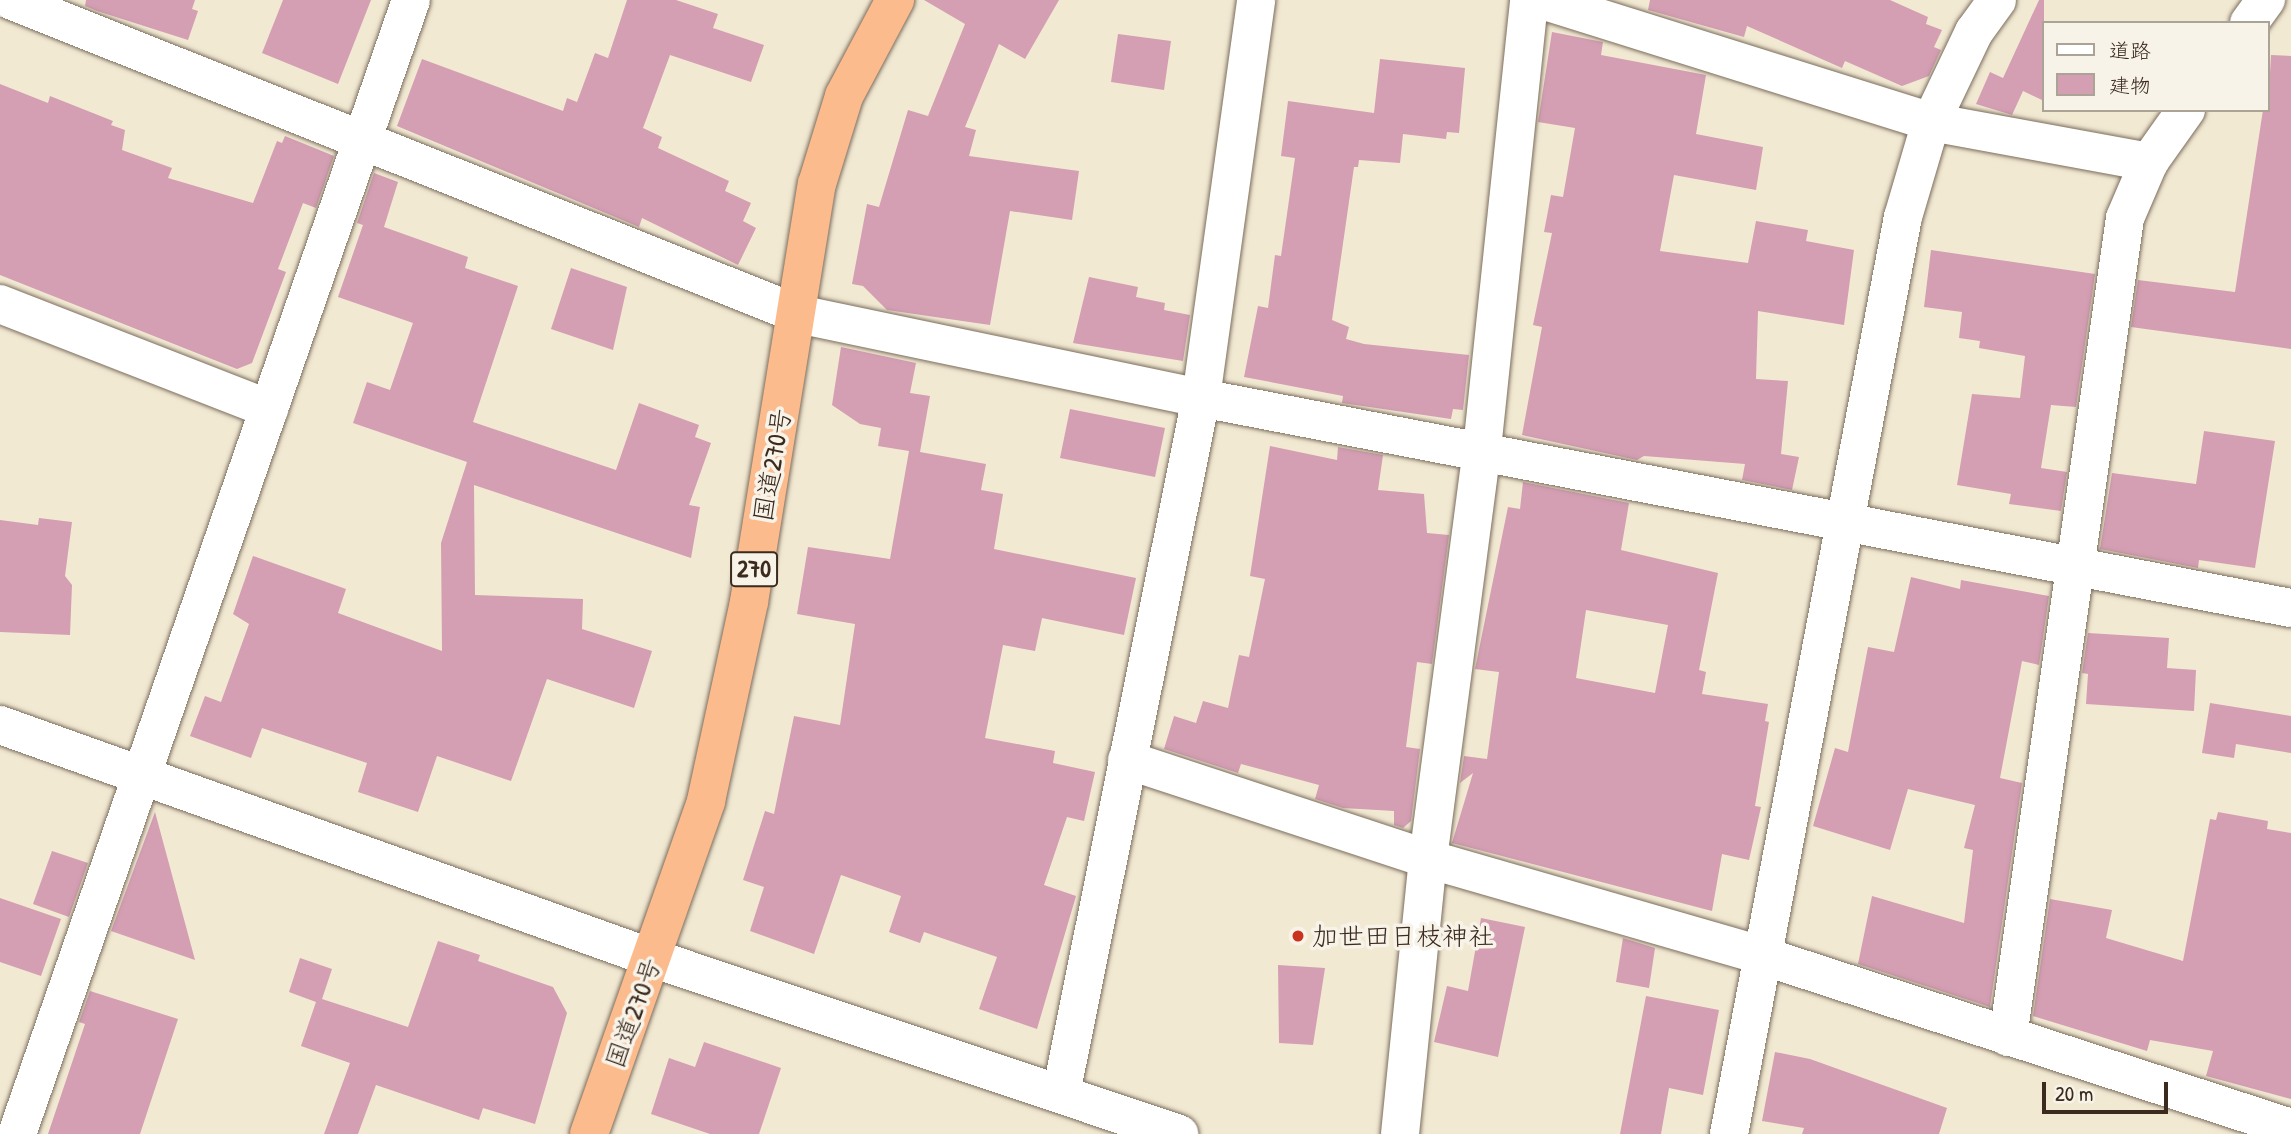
<!DOCTYPE html>
<html>
<head>
<meta charset="utf-8">
<style>
  body { margin:0 }
  #map { position:relative; width:2291px; height:1134px; overflow:hidden; background:#f2e9d3; font-family:"Patrick Hand","Klee One",sans-serif }
  div>[style] { position:absolute }
  [style*='--x'] { left:calc(var(--x)*1px); top:calc(var(--y)*1px); width:calc(var(--w)*1px); rotate:calc(var(--a)*1deg) }
  .building>* { inset:0; background:#d49eb3 }
  .roads { filter:drop-shadow(0 0 2px #7b6d5d) drop-shadow(0 0 2px #7b6d5d) }
  .minor>* { height:38px; margin:-19px; padding:0 19px; transform-origin:19px; border-radius:19px; background:#fff }
  .highway>* { height:38px; margin:-19px; padding:0 19px; transform-origin:19px; border-radius:19px; background:#fbbb8d }
  .dots>* { width:19px; height:19px; translate:-50% -50%; box-sizing:border-box; border:4px solid #f7f3e8; border-radius:50% }
  span { translate:-50% -50%; white-space:nowrap; text-align:center; line-height:1.15; -webkit-text-stroke:7px #f7f3e8; paint-order:stroke }
  .shield-label span { padding:2px 5px; background:#f7f3e8; border:2px solid; border-radius:5px; -webkit-text-stroke-width:0 }
  .shield-label { font-size:24px; color:#3b2a1e; font-weight:700 }
  .street-label { font-size:26px; color:#3b2a1e }
  .poi-label { font-size:26px; color:#3b2a1e }
  .left { translate:0 -50%; text-align:left }
  .legend { position:absolute; left:2042px; top:21px; width:228px; height:91px; box-sizing:border-box; background:#f7f3e8; border:2px solid #aca397; margin:0; padding:9px 12px; list-style:none; font-size:21px; color:#3b2a1e }
  .legend li { display:flex; align-items:center; gap:14px; height:35px }
  .legend b { width:35px; border:2px solid #aca397 }
  .scale { position:absolute; left:2042px; top:1082px; width:126px; height:32px; box-sizing:border-box; border:4px solid #3b2a1e; border-top:0; padding-left:9px; font-size:21px; line-height:24px; white-space:nowrap; color:#3b2a1e; -webkit-text-stroke:5px #f7f3e8; paint-order:stroke }
</style>
</head>
<body>
<div id="map">
  <div class="building">
    <i style="clip-path:polygon(86px 0,195px 0,192px 9px,198px 11px,188px 40px,97px 11px,85px 6px)"></i>
    <i style="clip-path:polygon(283px 0,371px 0,338px 84px,262px 53px)"></i>
    <i style="clip-path:polygon(627px 0,676px 0,718px 14px,713px 28px,764px 45px,751px 82px,670px 55px,643px 128px,662px 137px,658px 148px,729px 181px,725px 191px,751px 203px,743px 221px,756px 228px,738px 265px,642px 218px,639px 227px,397px 126px,422px 59px,563px 111px,567px 98px,577px 102px,595px 53px,608px 58px)"></i>
    <i style="clip-path:polygon(924px 0,1059px 0,1025px 59px,999px 44px,965px 127px,976px 130px,969px 156px,1079px 171px,1072px 220px,1010px 211px,990px 325px,887px 310px,863px 286px,852px 284px,867px 204px,879px 207px,908px 110px,928px 116px,965px 24px)"></i>
    <i style="clip-path:polygon(1650px 0,1890px 0,1928px 17px,1926px 24px,1942px 30px,1934px 47px,1941px 50px,1929px 76px,1902px 86px,1845px 61px,1842px 68px,1747px 26px,1744px 37px,1648px 10px)"></i>
    <i style="clip-path:polygon(2039px 0,2044px 0,2044px 101px,2023px 91px,2012px 115px,1976px 104px,1990px 72px,2003px 78px)"></i>
    <i style="clip-path:polygon(1552px 32px,1603px 42px,1601px 55px,1706px 75px,1696px 134px,1763px 147px,1756px 190px,1674px 175px,1660px 251px,1748px 263px,1756px 221px,1808px 230px,1806px 241px,1854px 250px,1844px 325px,1758px 311px,1756px 379px,1788px 381px,1781px 454px,1799px 457px,1792px 490px,1742px 480px,1745px 464px,1644px 456px,1637px 460px,1522px 435px,1542px 327px,1533px 325px,1552px 233px,1544px 232px,1551px 195px,1563px 197px,1575px 128px,1538px 122px)"></i>
    <i style="clip-path:polygon(1118px 34px,1171px 41px,1164px 90px,1111px 82px)"></i>
    <i style="clip-path:polygon(2271px 55px,2291px 56px,2291px 349px,2131px 327px,2138px 280px,2235px 292px,2263px 110px,2268px 110px)"></i>
    <i style="clip-path:polygon(1380px 59px,1465px 68px,1459px 133px,1447px 132px,1446px 139px,1403px 134px,1400px 163px,1359px 160px,1358px 167px,1354px 167px,1332px 320px,1349px 327px,1346px 339px,1364px 344px,1469px 355px,1463px 410px,1453px 409px,1451px 419px,1342px 403px,1343px 396px,1244px 377px,1258px 306px,1268px 308px,1275px 255px,1281px 256px,1295px 158px,1281px 156px,1288px 101px,1374px 113px)"></i>
    <i style="clip-path:polygon(0 84px,48px 103px,50px 96px,113px 121px,111px 125px,125px 130px,122px 150px,172px 168px,168px 178px,253px 203px,277px 141px,282px 143px,285px 136px,334px 156px,316px 208px,303px 203px,278px 269px,286px 272px,252px 363px,237px 369px,0 275px)"></i>
    <i style="clip-path:polygon(374px 173px,398px 182px,384px 227px,468px 257px,465px 268px,518px 286px,473px 422px,616px 470px,639px 403px,699px 425px,695px 437px,711px 443px,689px 505px,700px 507px,691px 558px,474px 485px,475px 595px,583px 599px,582px 629px,652px 651px,634px 708px,547px 679px,511px 781px,437px 756px,418px 812px,358px 792px,367px 763px,262px 728px,251px 758px,190px 736px,205px 696px,221px 702px,249px 624px,233px 614px,253px 556px,346px 589px,338px 613px,442px 651px,441px 543px,467px 462px,353px 423px,367px 382px,390px 390px,413px 323px,338px 297px,363px 225px,357px 223px)"></i>
    <i style="clip-path:polygon(1931px 250px,2095px 274px,2076px 407px,2051px 405px,2041px 468px,2067px 472px,2061px 511px,2009px 504px,2011px 494px,1957px 485px,1972px 394px,2020px 398px,2025px 356px,1979px 348px,1980px 341px,1959px 338px,1962px 312px,1924px 307px)"></i>
    <i style="clip-path:polygon(571px 268px,627px 287px,613px 350px,551px 329px)"></i>
    <i style="clip-path:polygon(1089px 277px,1138px 287px,1136px 297px,1165px 303px,1164px 310px,1190px 315px,1183px 361px,1073px 343px)"></i>
    <i style="clip-path:polygon(841px 347px,916px 363px,910px 393px,930px 396px,920px 452px,986px 464px,981px 490px,1003px 494px,994px 549px,1136px 578px,1124px 635px,1042px 618px,1035px 651px,1003px 645px,985px 738px,1055px 751px,1053px 763px,1095px 772px,1084px 821px,1067px 817px,1044px 885px,1076px 896px,1037px 1029px,979px 1009px,997px 957px,924px 932px,920px 943px,889px 932px,901px 896px,841px 875px,814px 954px,750px 931px,764px 887px,743px 880px,765px 811px,774px 814px,794px 716px,840px 725px,855px 624px,797px 614px,808px 547px,890px 559px,909px 451px,878px 446px,881px 428px,860px 424px,832px 405px)"></i>
    <i style="clip-path:polygon(1070px 409px,1165px 428px,1155px 477px,1060px 458px)"></i>
    <i style="clip-path:polygon(2204px 431px,2275px 441px,2255px 568px,2199px 560px,2198px 568px,2100px 549px,2112px 473px,2196px 484px)"></i>
    <i style="clip-path:polygon(1270px 446px,1337px 460px,1338px 447px,1383px 455px,1378px 490px,1424px 494px,1427px 533px,1449px 535px,1432px 664px,1417px 662px,1406px 747px,1420px 749px,1411px 821px,1403px 828px,1394px 825px,1394px 811px,1343px 808px,1315px 799px,1319px 785px,1241px 764px,1238px 773px,1164px 749px,1174px 716px,1196px 723px,1203px 701px,1228px 708px,1239px 655px,1249px 657px,1265px 579px,1250px 576px)"></i>
    <i style="clip-path:polygon(evenodd,1523px 482px,1629px 503px,1621px 550px,1718px 573px,1699px 670px,1706px 672px,1702px 694px,1768px 704px,1765px 721px,1769px 722px,1755px 806px,1761px 807px,1749px 860px,1722px 854px,1712px 911px,1452px 843px,1473px 773px,1460px 783px,1464px 756px,1487px 759px,1499px 672px,1475px 669px,1508px 507px,1520px 509px,1523px 482px,1586px 610px,1668px 625px,1655px 693px,1576px 678px,1586px 610px)"></i>
    <i style="clip-path:polygon(39px 518px,72px 522px,65px 576px,72px 585px,70px 635px,0 632px,0 520px,38px 525px)"></i>
    <i style="clip-path:polygon(1911px 577px,1960px 589px,1961px 580px,2049px 596px,2039px 665px,2022px 661px,2000px 778px,2022px 783px,1990px 1007px,1858px 964px,1872px 896px,1964px 923px,1973px 850px,1964px 848px,1975px 805px,1908px 789px,1890px 850px,1813px 826px,1835px 748px,1848px 752px,1868px 647px,1894px 652px)"></i>
    <i style="clip-path:polygon(2088px 633px,2169px 638px,2167px 668px,2196px 670px,2194px 711px,2086px 704px,2088px 674px,2082px 673px)"></i>
    <i style="clip-path:polygon(2210px 703px,2291px 716px,2291px 753px,2236px 744px,2234px 758px,2202px 753px)"></i>
    <i style="clip-path:polygon(155px 812px,195px 960px,111px 931px)"></i>
    <i style="clip-path:polygon(2218px 812px,2268px 821px,2267px 829px,2291px 833px,2291px 1099px,2206px 1076px,2213px 1051px,2150px 1040px,2147px 1051px,2033px 1016px,2050px 899px,2112px 910px,2106px 938px,2183px 961px,2210px 819px,2216px 820px)"></i>
    <i style="clip-path:polygon(52px 851px,88px 863px,69px 917px,33px 904px)"></i>
    <i style="clip-path:polygon(0 898px,61px 919px,41px 976px,0 962px)"></i>
    <i style="clip-path:polygon(1481px 918px,1525px 927px,1498px 1057px,1434px 1042px,1447px 986px,1468px 991px)"></i>
    <i style="clip-path:polygon(1623px 938px,1655px 948px,1649px 988px,1616px 982px)"></i>
    <i style="clip-path:polygon(438px 941px,480px 955px,478px 961px,553px 987px,567px 1013px,535px 1124px,483px 1108px,479px 1120px,376px 1085px,358px 1134px,324px 1134px,350px 1063px,301px 1046px,316px 1002px,289px 992px,300px 958px,332px 969px,322px 999px,408px 1027px)"></i>
    <i style="clip-path:polygon(1278px 965px,1325px 968px,1313px 1045px,1279px 1043px)"></i>
    <i style="clip-path:polygon(90px 991px,178px 1019px,140px 1134px,48px 1134px,85px 1024px,79px 1022px)"></i>
    <i style="clip-path:polygon(1646px 996px,1719px 1010px,1703px 1095px,1669px 1088px,1661px 1134px,1620px 1134px)"></i>
    <i style="clip-path:polygon(704px 1042px,781px 1068px,759px 1134px,710px 1134px,651px 1114px,669px 1058px,695px 1067px)"></i>
    <i style="clip-path:polygon(1775px 1052px,1810px 1059px,1947px 1108px,1939px 1134px,1802px 1134px,1804px 1128px,1762px 1121px)"></i>
  </div>
  <div class="roads">
    <div class="minor">
      <i style="--x:10;--y:0;--w:848;--a:21.73"></i>
      <i style="--x:798;--y:314;--w:412;--a:11.8"></i>
      <i style="--x:1201;--y:398;--w:1110;--a:10.91"></i>
      <i style="--x:1542;--y:0;--w:408;--a:17.4"></i>
      <i style="--x:1931;--y:122;--w:222;--a:10.4"></i>
      <i style="--x:2249;--y:23;--w:29;--a:-54"></i>
      <i style="--x:0;--y:304;--w:289;--a:21.3"></i>
      <i style="--x:0;--y:725;--w:692;--a:19.66"></i>
      <i style="--x:652;--y:958;--w:556;--a:18.47"></i>
      <i style="--x:1127;--y:760;--w:317;--a:18.2"></i>
      <i style="--x:1428;--y:859;--w:349;--a:16.1"></i>
      <i style="--x:1763;--y:956;--w:555;--a:18.04"></i>
      <i style="--x:2008;--y:1037;--w:827;--a:-81.87"></i>
      <i style="--x:2125;--y:218;--w:61;--a:-66.8"></i>
      <i style="--x:2149;--y:162;--w:64;--a:-54.6"></i>
      <i style="--x:1061;--y:1094;--w:710;--a:-78.63"></i>
      <i style="--x:1201;--y:398;--w:402;--a:-82.1"></i>
      <i style="--x:17;--y:1134;--w:1200;--a:-70.84"></i>
      <i style="--x:1400;--y:1134;--w:276;--a:-84.2"></i>
      <i style="--x:1428;--y:859;--w:414;--a:-82.5"></i>
      <i style="--x:1482;--y:449;--w:451;--a:-84"></i>
      <i style="--x:1729;--y:1134;--w:933;--a:-79.26"></i>
      <i style="--x:1903;--y:217;--w:99;--a:-73.6"></i>
      <i style="--x:1931;--y:122;--w:100;--a:-64.5"></i>
      <i style="--x:1974;--y:32;--w:39;--a:-54"></i>
    </div>
    <div class="highway">
      <i style="--x:589;--y:1134;--w:353;--a:-70.6"></i>
      <i style="--x:706;--y:801;--w:204;--a:-77.8"></i>
      <i style="--x:749;--y:602;--w:423;--a:-80.8"></i>
      <i style="--x:817;--y:184;--w:92;--a:-72.9"></i>
      <i style="--x:844;--y:96;--w:109;--a:-62"></i>
    </div>
  </div>
  <div class="dots">
    <i style="left:1298px;top:936px;background:#c8321e"></i>
  </div>
  <div class="shield-label">
    <span style="left:754px;top:569px">270</span>
  </div>
  <div class="street-label">
    <span style="left:772px;top:465px;rotate:-80deg">国道270号</span>
    <span style="left:633px;top:1013px;rotate:-70deg">国道270号</span>
  </div>
  <div class="poi-label">
    <span class="left" style="left:1312px;top:936px">加世田日枝神社</span>
  </div>
  <ul class="legend">
  <li><b style="height:9px;background:#fff"></b>道路</li>
  <li><b style="height:19px;background:#d49eb3"></b>建物</li>
  </ul>
  <div class="scale">20 m</div>
</div>
</body>
</html>
